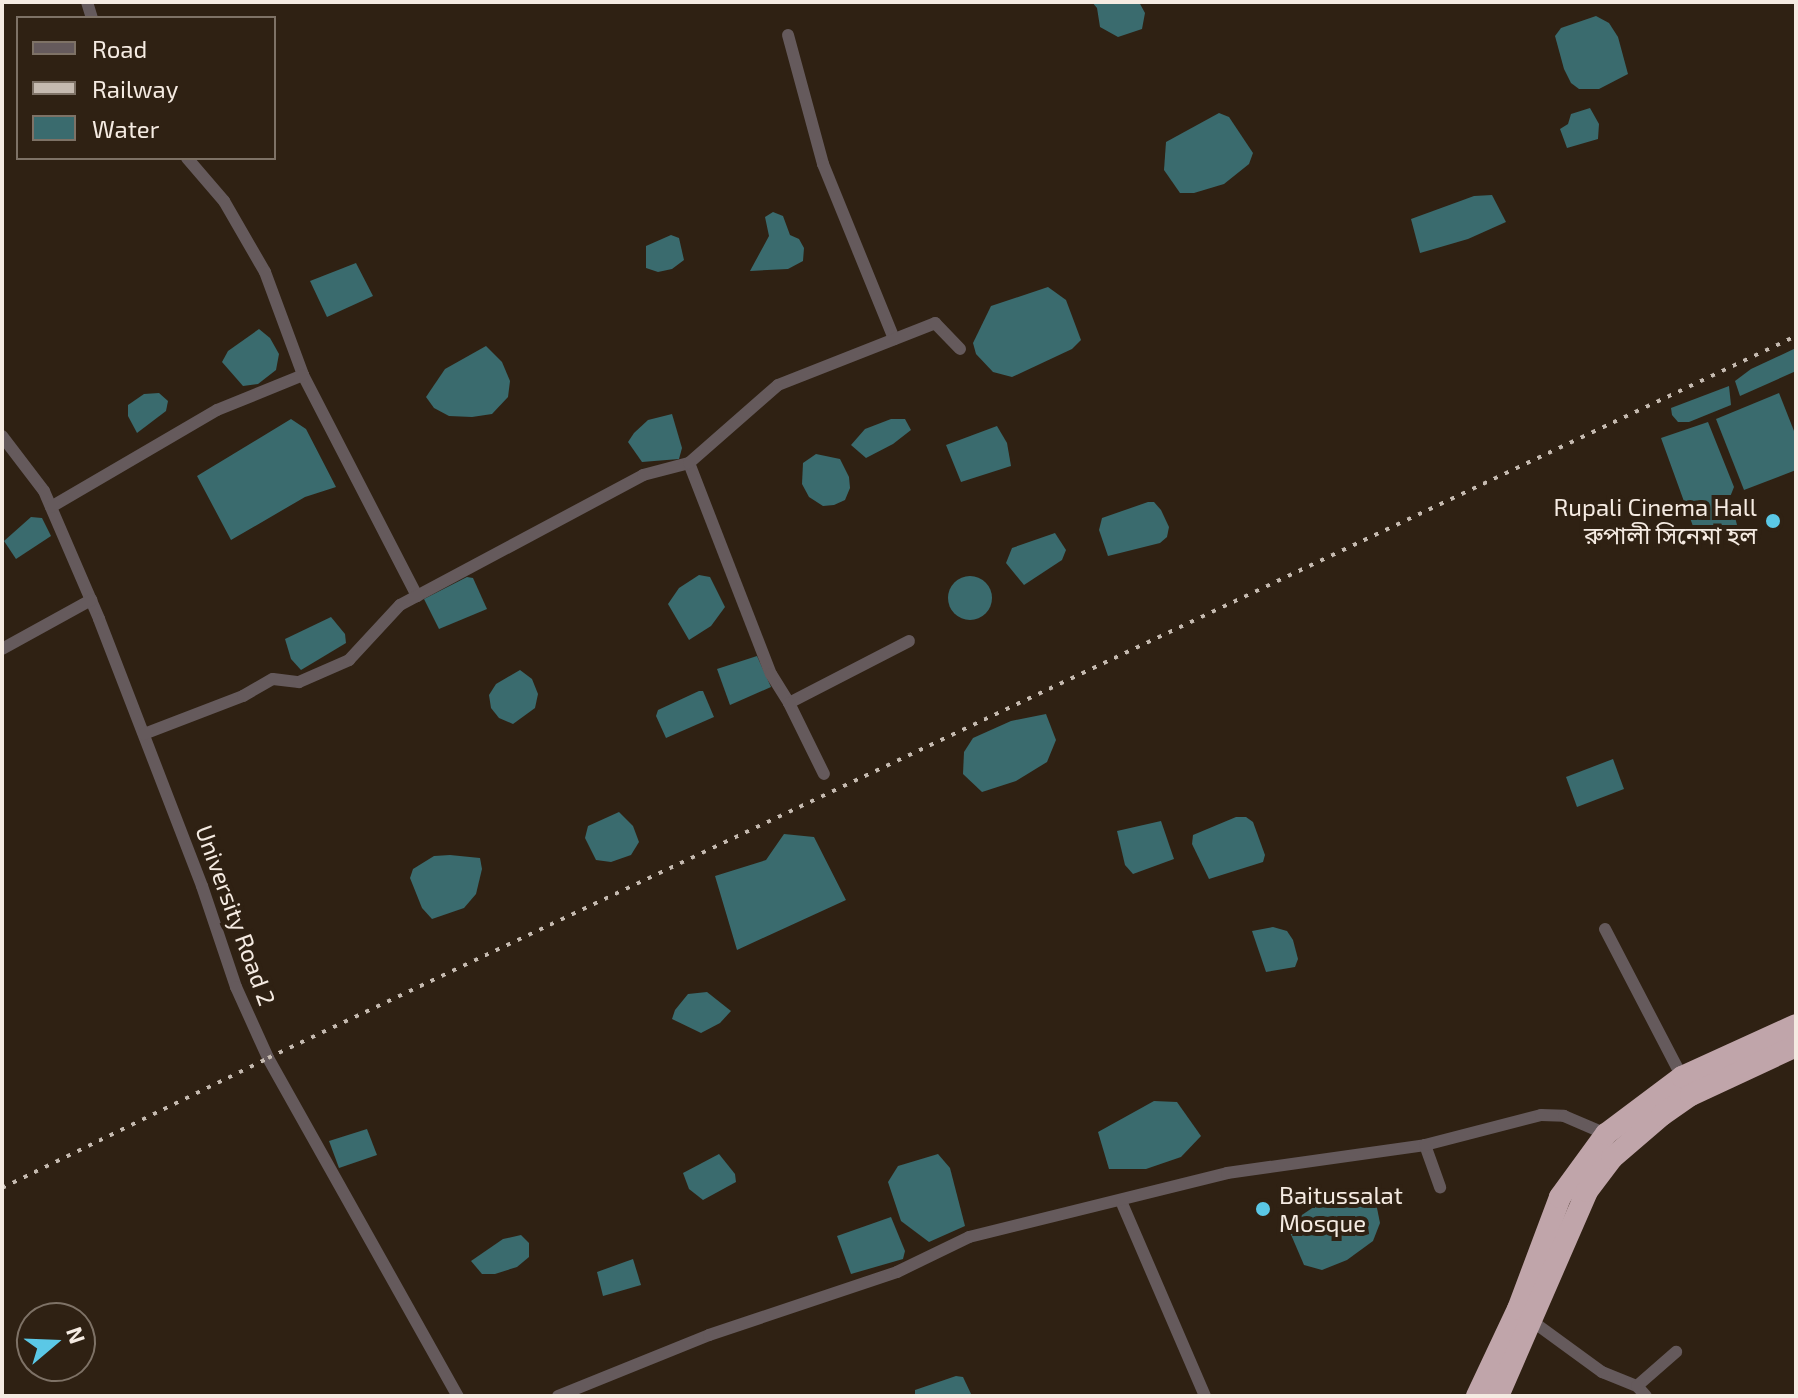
<!DOCTYPE html>
<html>
<head>
<meta charset="utf-8">
<style>
  body { margin:0 }
  #map { position:relative; width:1798px; height:1398px; overflow:hidden; background:#2f2113; font-family:"Exo 2","Noto Sans Bengali",sans-serif }
  div>[style] { position:absolute }
  [style*='--x'] { left:calc(var(--x)*1px); top:calc(var(--y)*1px); width:calc(var(--w)*1px); rotate:calc(var(--a)*1deg) }
  .water>* { inset:0; background:#3a6b6e }
  .round { border-radius:50% }
  .street>* { height:12px; margin:-6px; padding:0 6px; transform-origin:6px; border-radius:6px; background:#655a5c }
  .highway>* { height:22px; margin:-11px; padding:0 11px; transform-origin:11px; border-radius:11px; background:#c0a5aa }
  .rail>* { height:4px; margin-top:-2px; transform-origin:0; background:repeating-linear-gradient(90deg,#c5bab0 0 4px,transparent 0 12px) }
  .dots>* { width:22px; height:22px; translate:-50% -50%; box-sizing:border-box; border:4px solid #2f2113; border-radius:50% }
  span { translate:-50% -50%; white-space:nowrap; text-align:center; line-height:1.15; -webkit-text-stroke:8px #2f2113; paint-order:stroke }
  .poi-label { font-size:24px; color:#f5ebe2 }
  .right { translate:-100% -50%; text-align:right }
  .left { translate:0 -50%; text-align:left }
  .street-label { font-size:24px; color:#f5ebe2 }
  .frame { position:absolute; inset:0; border:4px solid #f5ebe2; pointer-events:none }
  .legend { position:absolute; left:16px; top:16px; width:260px; height:144px; box-sizing:border-box; background:#2f2113; border:2px solid #7e7266; margin:0; padding:10px 14px; list-style:none; font-size:24px; color:#f5ebe2 }
  .legend li { display:flex; align-items:center; gap:16px; height:40px }
  .legend b { width:40px; border:2px solid #7e7266 }
  .north { position:absolute; left:16px; top:1302px; width:80px; height:80px; box-sizing:border-box; background:#2f2113; border:2px solid #7e7266; border-radius:50%; rotate:71deg; font-size:22px; font-weight:700; line-height:32px; text-align:center; color:#f5ebe2 }
  .north::after { content:''; display:block; margin:auto; width:28px; height:36px; background:#5bc8e6; clip-path:polygon(50% 0,100% 100%,50% 72%,0 100%) }
</style>
</head>
<body>
<div id="map">
  <div class="water">
    <i style="clip-path:polygon(1092px 2px,1139px 2px,1145px 13px,1142px 29px,1118px 37px,1100px 27px,1097px 8px)"></i>
    <i style="clip-path:polygon(1596px 16px,1609px 23px,1618px 37px,1628px 74px,1599px 89px,1579px 89px,1571px 83px,1564px 69px,1555px 36px,1561px 28px)"></i>
    <i style="clip-path:polygon(1590px 108px,1599px 124px,1598px 139px,1567px 148px,1560px 129px,1568px 124px,1571px 114px)"></i>
    <i style="clip-path:polygon(1219px 113px,1229px 117px,1253px 153px,1249px 164px,1224px 184px,1194px 193px,1180px 193px,1164px 170px,1166px 142px)"></i>
    <i style="clip-path:polygon(1492px 195px,1506px 222px,1468px 239px,1420px 253px,1411px 219px,1474px 196px)"></i>
    <i style="clip-path:polygon(773px 212px,783px 216px,790px 235px,799px 239px,804px 248px,803px 261px,788px 269px,750px 271px,769px 236px,765px 217px)"></i>
    <i style="clip-path:polygon(671px 235px,679px 238px,684px 260px,672px 269px,658px 272px,646px 268px,646px 246px)"></i>
    <i style="clip-path:polygon(356px 263px,373px 296px,327px 317px,310px 281px)"></i>
    <i style="clip-path:polygon(1048px 287px,1066px 300px,1081px 340px,1072px 349px,1012px 377px,993px 372px,976px 354px,973px 343px,991px 306px)"></i>
    <i style="clip-path:polygon(259px 329px,270px 338px,279px 354px,276px 370px,258px 384px,243px 386px,222px 362px,228px 351px)"></i>
    <i style="clip-path:polygon(486px 346px,502px 362px,510px 381px,508px 397px,492px 414px,472px 417px,449px 416px,434px 408px,426px 397px,445px 369px)"></i>
    <i style="clip-path:polygon(1796px 348px,1796px 371px,1740px 396px,1735px 381px,1751px 369px)"></i>
    <i style="clip-path:polygon(1729px 386px,1731px 405px,1689px 422px,1678px 422px,1672px 415px,1671px 408px)"></i>
    <i style="clip-path:polygon(159px 393px,168px 401px,166px 411px,137px 433px,128px 416px,128px 405px,144px 394px)"></i>
    <i style="clip-path:polygon(1779px 393px,1796px 436px,1796px 470px,1744px 490px,1716px 419px)"></i>
    <i style="clip-path:polygon(672px 414px,682px 448px,679px 459px,642px 462px,628px 442px,634px 433px,648px 420px)"></i>
    <i style="clip-path:polygon(291px 419px,306px 429px,336px 487px,305px 497px,231px 540px,197px 476px)"></i>
    <i style="clip-path:polygon(891px 419px,905px 419px,911px 430px,893px 444px,866px 458px,851px 445px,865px 429px)"></i>
    <i style="clip-path:polygon(1708px 422px,1734px 487px,1730px 497px,1738px 529px,1698px 540px,1661px 438px)"></i>
    <i style="clip-path:polygon(997px 426px,1007px 443px,1011px 466px,961px 482px,946px 445px)"></i>
    <i style="clip-path:polygon(816px 454px,840px 459px,849px 477px,850px 488px,845px 500px,834px 505px,823px 506px,809px 497px,802px 484px,803px 463px)"></i>
    <i style="clip-path:polygon(1148px 502px,1154px 502px,1161px 510px,1169px 527px,1167px 537px,1160px 543px,1108px 556px,1099px 530px,1102px 518px)"></i>
    <i style="clip-path:polygon(31px 517px,42px 518px,51px 536px,16px 559px,4px 541px)"></i>
    <i style="clip-path:polygon(1055px 533px,1066px 550px,1062px 560px,1024px 585px,1006px 563px,1012px 548px)"></i>
    <i style="clip-path:polygon(699px 575px,710px 577px,725px 607px,711px 626px,689px 640px,668px 604px,679px 588px)"></i>
    <i class="round" style="left:948px;top:576px;width:44px;height:44px"></i>
    <i style="clip-path:polygon(467px 577px,473px 578px,487px 609px,439px 629px,424px 599px)"></i>
    <i style="clip-path:polygon(331px 617px,345px 634px,346px 643px,301px 670px,291px 659px,285px 639px)"></i>
    <i style="clip-path:polygon(757px 656px,771px 687px,730px 705px,717px 669px)"></i>
    <i style="clip-path:polygon(520px 670px,532px 679px,538px 694px,535px 708px,513px 724px,499px 718px,491px 708px,489px 695px,496px 684px)"></i>
    <i style="clip-path:polygon(699px 691px,703px 691px,714px 717px,666px 738px,656px 716px,658px 710px)"></i>
    <i style="clip-path:polygon(1046px 714px,1056px 740px,1047px 762px,1016px 781px,982px 792px,963px 774px,964px 752px,973px 738px,1011px 721px)"></i>
    <i style="clip-path:polygon(1613px 759px,1624px 789px,1577px 807px,1566px 777px)"></i>
    <i style="clip-path:polygon(619px 812px,633px 826px,639px 842px,631px 855px,611px 862px,596px 860px,585px 838px,588px 826px)"></i>
    <i style="clip-path:polygon(1236px 817px,1246px 817px,1253px 822px,1265px 855px,1263px 862px,1209px 879px,1192px 844px,1193px 835px)"></i>
    <i style="clip-path:polygon(1161px 821px,1174px 859px,1133px 874px,1125px 865px,1117px 831px)"></i>
    <i style="clip-path:polygon(784px 834px,814px 837px,846px 900px,737px 950px,715px 876px,766px 860px)"></i>
    <i style="clip-path:polygon(450px 855px,480px 858px,482px 869px,476px 894px,464px 908px,432px 919px,422px 908px,410px 878px,413px 869px,434px 856px)"></i>
    <i style="clip-path:polygon(1273px 927px,1287px 931px,1293px 940px,1298px 959px,1295px 967px,1266px 972px,1252px 931px)"></i>
    <i style="clip-path:polygon(707px 992px,731px 1011px,720px 1023px,701px 1033px,672px 1019px,675px 1010px,688px 994px)"></i>
    <i style="clip-path:polygon(1154px 1101px,1177px 1102px,1201px 1136px,1181px 1157px,1146px 1169px,1109px 1169px,1098px 1132px)"></i>
    <i style="clip-path:polygon(367px 1129px,377px 1155px,339px 1168px,329px 1141px)"></i>
    <i style="clip-path:polygon(719px 1154px,735px 1174px,736px 1182px,703px 1200px,689px 1189px,683px 1173px)"></i>
    <i style="clip-path:polygon(938px 1154px,950px 1168px,965px 1226px,929px 1242px,901px 1221px,888px 1182px,898px 1166px)"></i>
    <i style="clip-path:polygon(1366px 1189px,1377px 1208px,1380px 1223px,1373px 1241px,1347px 1260px,1322px 1270px,1304px 1265px,1289px 1230px,1299px 1217px,1321px 1202px)"></i>
    <i style="clip-path:polygon(891px 1217px,905px 1251px,903px 1259px,851px 1274px,837px 1236px)"></i>
    <i style="clip-path:polygon(521px 1235px,529px 1243px,529px 1257px,517px 1267px,495px 1274px,482px 1274px,471px 1261px,503px 1239px)"></i>
    <i style="clip-path:polygon(633px 1259px,641px 1285px,603px 1296px,597px 1272px)"></i>
    <i style="clip-path:polygon(956px 1376px,963px 1377px,972px 1396px,915px 1396px,915px 1390px)"></i>
  </div>
  <div class="street">
    <i style="--x:87;--y:2;--w:17;--a:73"></i>
    <i style="--x:788;--y:35;--w:134;--a:74.8"></i>
    <i style="--x:823;--y:164;--w:189;--a:67.9"></i>
    <i style="--x:187;--y:158;--w:57;--a:49.3"></i>
    <i style="--x:224;--y:201;--w:82;--a:60"></i>
    <i style="--x:265;--y:272;--w:110;--a:69.7"></i>
    <i style="--x:303;--y:375;--w:249;--a:62.7"></i>
    <i style="--x:2;--y:436;--w:69;--a:52.6"></i>
    <i style="--x:44;--y:491;--w:139;--a:66.7"></i>
    <i style="--x:99;--y:619;--w:286;--a:68.9"></i>
    <i style="--x:202;--y:886;--w:107;--a:71.4"></i>
    <i style="--x:236;--y:987;--w:78;--a:65.7"></i>
    <i style="--x:268;--y:1058;--w:388;--a:60.7"></i>
    <i style="--x:689;--y:463;--w:226;--a:68.8"></i>
    <i style="--x:771;--y:674;--w:34;--a:58"></i>
    <i style="--x:789;--y:703;--w:135;--a:-27.3"></i>
    <i style="--x:51;--y:507;--w:192;--a:-30.3"></i>
    <i style="--x:217;--y:410;--w:93;--a:-22.1"></i>
    <i style="--x:2;--y:649;--w:102;--a:-28.8"></i>
    <i style="--x:789;--y:703;--w:79;--a:63.8"></i>
    <i style="--x:144;--y:734;--w:106;--a:-21"></i>
    <i style="--x:243;--y:696;--w:34;--a:-30"></i>
    <i style="--x:273;--y:679;--w:26;--a:7"></i>
    <i style="--x:299;--y:682;--w:55;--a:-23.7"></i>
    <i style="--x:349;--y:660;--w:75;--a:-47.2"></i>
    <i style="--x:400;--y:605;--w:276;--a:-28.1"></i>
    <i style="--x:643;--y:475;--w:48;--a:-14.6"></i>
    <i style="--x:689;--y:463;--w:118;--a:-41.2"></i>
    <i style="--x:778;--y:385;--w:169;--a:-21.5"></i>
    <i style="--x:935;--y:323;--w:36;--a:46"></i>
    <i style="--x:1605;--y:929;--w:167;--a:62.5"></i>
    <i style="--x:1425;--y:1145;--w:45;--a:70.3"></i>
    <i style="--x:1121;--y:1201;--w:212;--a:66.7"></i>
    <i style="--x:1532;--y:1321;--w:87;--a:36.1"></i>
    <i style="--x:1602;--y:1372;--w:38;--a:22"></i>
    <i style="--x:1637;--y:1386;--w:13;--a:48"></i>
    <i style="--x:1637;--y:1386;--w:52;--a:-41.1"></i>
    <i style="--x:558;--y:1396;--w:163;--a:-22"></i>
    <i style="--x:709;--y:1335;--w:198;--a:-18.5"></i>
    <i style="--x:897;--y:1272;--w:80;--a:-25.9"></i>
    <i style="--x:969;--y:1237;--w:266;--a:-13.9"></i>
    <i style="--x:1227;--y:1173;--w:200;--a:-8"></i>
    <i style="--x:1425;--y:1145;--w:120;--a:-14.5"></i>
    <i style="--x:1541;--y:1115;--w:23;--a:2"></i>
    <i style="--x:1564;--y:1116;--w:46;--a:23.2"></i>
  </div>
  <div class="highway">
    <i style="--x:1477;--y:1396;--w:96;--a:-64.8"></i>
    <i style="--x:1518;--y:1309;--w:120;--a:-69.4"></i>
    <i style="--x:1560;--y:1197;--w:78;--a:-53.9"></i>
    <i style="--x:1606;--y:1134;--w:95;--a:-36.9"></i>
    <i style="--x:1682;--y:1077;--w:125;--a:-24.5"></i>
    <i style="--x:1498;--y:1396;--w:223;--a:-66.5"></i>
    <i style="--x:1587;--y:1191;--w:41;--a:-52.9"></i>
    <i style="--x:1612;--y:1158;--w:66;--a:-40.7"></i>
    <i style="--x:1662;--y:1115;--w:35;--a:-35"></i>
    <i style="--x:1691;--y:1095;--w:116;--a:-25"></i>
  </div>
  <div class="rail">
    <i style="--x:2;--y:1188;--w:296;--a:-26"></i>
    <i style="--x:268;--y:1058;--w:1690;--a:-25.29"></i>
  </div>
  <div class="dots">
    <i style="left:1773px;top:521px;background:#5bc8e6"></i>
    <i style="left:1263px;top:1209px;background:#5bc8e6"></i>
  </div>
  <div class="poi-label">
    <span class="right" style="left:1757px;top:521px">Rupali Cinema Hall<br>রুপালী সিনেমা হল</span>
    <span class="left" style="left:1279px;top:1209px">Baitussalat<br>Mosque</span>
  </div>
  <div class="street-label">
    <span style="left:236px;top:915px;rotate:70deg">University Road 2</span>
  </div>
  <div class="frame"></div>
  <ul class="legend">
  <li><b style="height:10px;background:#655a5c"></b>Road</li>
  <li><b style="height:10px;background:#c5bab0"></b>Railway</li>
  <li><b style="height:22px;background:#3a6b6e"></b>Water</li>
  </ul>
  <div class="north">N</div>
</div>
</body>
</html>
